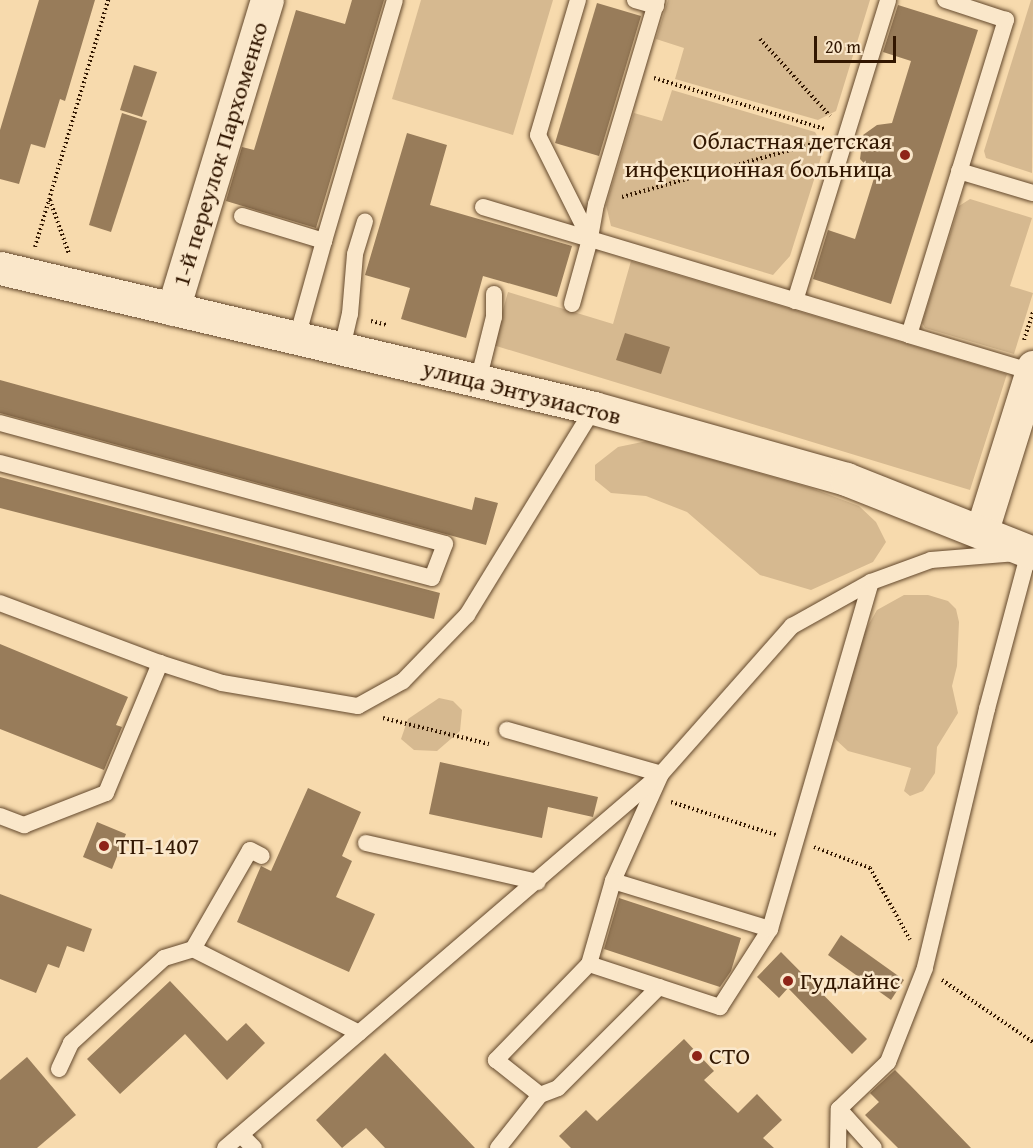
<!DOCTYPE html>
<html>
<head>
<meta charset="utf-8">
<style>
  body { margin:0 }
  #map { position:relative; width:1033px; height:1148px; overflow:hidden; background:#f7daad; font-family:"Gentium Book Plus",serif }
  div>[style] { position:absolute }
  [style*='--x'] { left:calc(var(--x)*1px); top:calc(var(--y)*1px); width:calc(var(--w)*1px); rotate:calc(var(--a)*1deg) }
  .green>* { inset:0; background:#d6b990 }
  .building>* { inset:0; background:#987c5a }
  .path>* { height:4px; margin-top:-2px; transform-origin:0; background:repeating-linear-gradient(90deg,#321701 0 1.5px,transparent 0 4.5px) }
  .roads { filter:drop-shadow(0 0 2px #63482c) drop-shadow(0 0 2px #63482c) }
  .service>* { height:16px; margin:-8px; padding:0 8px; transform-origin:8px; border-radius:8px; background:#fae7ca }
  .minor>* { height:33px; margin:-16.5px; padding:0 16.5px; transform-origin:16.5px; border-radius:16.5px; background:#fae7ca }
  .tertiary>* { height:33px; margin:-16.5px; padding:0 16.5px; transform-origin:16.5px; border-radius:16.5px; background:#fae7ca }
  .dots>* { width:16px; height:16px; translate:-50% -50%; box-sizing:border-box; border:3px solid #fae7ca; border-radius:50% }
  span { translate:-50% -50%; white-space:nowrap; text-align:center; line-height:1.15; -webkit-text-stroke:5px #fae7ca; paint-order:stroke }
  .poi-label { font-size:24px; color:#321701 }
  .right { translate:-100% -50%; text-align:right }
  .left { translate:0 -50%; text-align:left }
  .street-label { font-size:24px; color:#321701 }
  .scale { position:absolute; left:814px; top:36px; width:82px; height:27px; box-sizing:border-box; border:3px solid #321701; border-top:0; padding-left:8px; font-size:18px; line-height:21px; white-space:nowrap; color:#321701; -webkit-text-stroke:4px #fae7ca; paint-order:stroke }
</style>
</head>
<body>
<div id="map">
  <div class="green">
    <i style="clip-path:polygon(421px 0,553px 0,513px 135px,392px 99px)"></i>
    <i style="clip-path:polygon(668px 0,870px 0,836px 111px,818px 120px,675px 79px,684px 48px,656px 39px)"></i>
    <i style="clip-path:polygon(1031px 0,1033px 0,1032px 173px,986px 158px,984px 151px)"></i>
    <i style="clip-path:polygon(672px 90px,815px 132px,824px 148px,790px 256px,773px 275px,611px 226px,606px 205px,634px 113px,662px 121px)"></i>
    <i style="clip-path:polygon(970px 199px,1032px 218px,1010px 286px,1033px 293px,1014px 354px,925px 328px,922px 323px,959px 206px)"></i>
    <i style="clip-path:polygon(631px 261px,1007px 374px,970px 490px,493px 345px,508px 292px,613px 324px)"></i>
    <i style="clip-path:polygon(647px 441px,811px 488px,859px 506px,876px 522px,886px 542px,873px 562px,811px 590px,760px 575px,687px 512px,646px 496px,611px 493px,595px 480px,595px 465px,618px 447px)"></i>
    <i style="clip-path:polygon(904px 595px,928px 595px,948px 601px,956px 609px,959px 622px,957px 666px,952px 686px,958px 713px,937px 747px,935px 773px,923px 791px,910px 796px,904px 791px,911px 768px,848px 751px,836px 740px,835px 732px,853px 652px,877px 610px)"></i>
    <i style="clip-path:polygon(439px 698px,453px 701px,462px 710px,460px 731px,437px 751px,414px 750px,401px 739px,408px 719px)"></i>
  </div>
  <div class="building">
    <i style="clip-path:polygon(39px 0,95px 0,65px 101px,60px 99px,45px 148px,31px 144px,19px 184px,0 179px,0 130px)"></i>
    <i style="clip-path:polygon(352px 0,384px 0,316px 228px,226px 201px,242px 147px,254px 150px,296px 10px,345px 24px)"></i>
    <i style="clip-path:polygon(597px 3px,641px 16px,599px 156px,555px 143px)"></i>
    <i style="clip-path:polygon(898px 5px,978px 30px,891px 304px,813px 279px,828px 230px,855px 239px,875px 175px,860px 159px,863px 135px,877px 125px,892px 123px,911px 61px,883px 52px)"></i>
    <i style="clip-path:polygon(134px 65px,157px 72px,142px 117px,120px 110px)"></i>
    <i style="clip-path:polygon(122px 113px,147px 121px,111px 232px,89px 225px)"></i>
    <i style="clip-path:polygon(407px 133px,447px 145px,430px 205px,572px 246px,557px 297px,483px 276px,466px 338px,401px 319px,410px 288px,365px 275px)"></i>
    <i style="clip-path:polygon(625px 333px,670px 347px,661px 374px,616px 360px)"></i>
    <i style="clip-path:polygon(0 380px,472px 510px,475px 497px,498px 503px,486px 545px,0 413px)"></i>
    <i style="clip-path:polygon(0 477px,440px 593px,434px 619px,0 508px)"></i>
    <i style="clip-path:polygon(0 644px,128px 697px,116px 725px,122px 727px,104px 770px,0 729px)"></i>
    <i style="clip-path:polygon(440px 762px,598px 797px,593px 817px,548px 807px,542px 838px,429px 814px)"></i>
    <i style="clip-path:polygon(308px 788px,361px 812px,342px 856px,352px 861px,336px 897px,375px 914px,349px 972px,237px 922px,261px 866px,271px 871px)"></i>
    <i style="clip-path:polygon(97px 822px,126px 834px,112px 869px,83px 857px)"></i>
    <i style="clip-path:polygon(0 894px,92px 929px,84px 952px,67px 946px,59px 968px,48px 964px,36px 993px,0 979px)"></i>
    <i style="clip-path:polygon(619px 898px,741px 938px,731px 971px,720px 987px,604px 949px)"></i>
    <i style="clip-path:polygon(841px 935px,904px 980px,891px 1000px,828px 955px)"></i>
    <i style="clip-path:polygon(781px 952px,867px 1039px,852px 1054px,788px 988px,779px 998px,757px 977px)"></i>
    <i style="clip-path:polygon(170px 981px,227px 1041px,246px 1023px,265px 1043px,227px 1080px,185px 1034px,120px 1094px,87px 1059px)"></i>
    <i style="clip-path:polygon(684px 1039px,714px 1071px,704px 1080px,738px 1113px,757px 1094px,782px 1120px,763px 1138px,774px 1148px,571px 1148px,559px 1136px,586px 1110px,597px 1121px)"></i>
    <i style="clip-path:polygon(385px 1053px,475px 1148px,385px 1148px,366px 1128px,342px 1148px,316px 1120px)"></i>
    <i style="clip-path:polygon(27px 1057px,76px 1115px,37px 1148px,0 1148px,0 1080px)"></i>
    <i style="clip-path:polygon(895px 1070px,910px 1085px,971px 1148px,898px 1148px,865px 1115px,879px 1102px,870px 1093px)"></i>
  </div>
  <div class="path">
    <i style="--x:760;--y:39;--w:104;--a:47.7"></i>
    <i style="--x:654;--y:78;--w:178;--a:16.6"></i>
    <i style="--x:622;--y:197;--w:208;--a:-15.6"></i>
    <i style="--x:50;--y:200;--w:57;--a:70.6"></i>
    <i style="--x:35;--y:247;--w:258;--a:-73.5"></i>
    <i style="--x:371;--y:321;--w:16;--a:14"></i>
    <i style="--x:1024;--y:340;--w:29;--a:-72"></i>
    <i style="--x:383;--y:718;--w:109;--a:13.8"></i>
    <i style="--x:671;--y:802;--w:110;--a:17.4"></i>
    <i style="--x:814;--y:847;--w:60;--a:20.6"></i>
    <i style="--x:870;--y:868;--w:82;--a:60.9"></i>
    <i style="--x:942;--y:980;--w:110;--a:34.3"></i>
  </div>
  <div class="roads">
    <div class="service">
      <i style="--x:635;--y:0;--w:22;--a:16"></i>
      <i style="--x:657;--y:0;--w:213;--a:106.6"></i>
      <i style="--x:596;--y:204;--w:36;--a:100"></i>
      <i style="--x:590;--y:239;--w:333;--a:16.7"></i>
      <i style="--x:909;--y:335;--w:330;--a:-72.9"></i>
      <i style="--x:1006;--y:20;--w:64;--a:-161.8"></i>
      <i style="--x:959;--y:171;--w:77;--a:16.6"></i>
      <i style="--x:483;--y:207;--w:112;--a:16.7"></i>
      <i style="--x:242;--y:216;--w:86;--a:17"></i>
      <i style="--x:324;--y:241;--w:101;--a:105.6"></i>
      <i style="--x:324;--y:241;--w:251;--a:-73.6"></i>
      <i style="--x:795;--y:301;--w:315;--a:-72.8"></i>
      <i style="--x:572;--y:304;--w:67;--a:-74.5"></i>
      <i style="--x:590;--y:239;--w:116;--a:-116.6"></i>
      <i style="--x:538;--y:135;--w:141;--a:-73.5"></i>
      <i style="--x:909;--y:335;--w:128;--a:16.7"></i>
      <i style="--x:342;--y:348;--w:35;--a:-77"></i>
      <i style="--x:350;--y:314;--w:60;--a:-85.2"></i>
      <i style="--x:355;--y:254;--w:34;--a:-73"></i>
      <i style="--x:478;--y:381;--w:66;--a:-76"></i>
      <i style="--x:494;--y:317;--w:23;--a:-90"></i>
      <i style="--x:0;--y:423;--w:461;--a:15.2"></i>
      <i style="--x:445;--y:544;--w:36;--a:111"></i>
      <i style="--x:432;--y:578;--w:447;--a:-165.1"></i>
      <i style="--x:0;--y:603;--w:171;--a:20.6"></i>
      <i style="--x:507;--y:730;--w:160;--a:15.9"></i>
      <i style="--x:661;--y:774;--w:198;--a:-48.5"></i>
      <i style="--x:792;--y:626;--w:90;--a:-29.1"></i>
      <i style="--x:661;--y:774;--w:117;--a:114.2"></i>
      <i style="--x:613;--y:881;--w:86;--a:106.1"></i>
      <i style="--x:589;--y:964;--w:138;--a:18.2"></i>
      <i style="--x:720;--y:1007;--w:93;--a:-57.3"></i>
      <i style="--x:770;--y:929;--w:361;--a:-73.8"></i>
      <i style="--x:871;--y:582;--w:64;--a:-20.1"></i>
      <i style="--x:931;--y:560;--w:98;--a:-4.7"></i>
      <i style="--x:1029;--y:552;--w:163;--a:105"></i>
      <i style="--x:987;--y:709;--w:266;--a:103.5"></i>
      <i style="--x:925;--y:968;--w:101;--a:111.5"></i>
      <i style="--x:888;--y:1062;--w:68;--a:136.2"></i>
      <i style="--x:839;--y:1109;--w:52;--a:48.1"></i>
      <i style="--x:0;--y:816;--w:26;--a:21"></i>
      <i style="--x:24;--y:825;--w:88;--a:-21.3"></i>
      <i style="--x:106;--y:793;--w:141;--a:-67.4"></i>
      <i style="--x:160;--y:663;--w:65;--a:17.9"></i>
      <i style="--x:222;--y:683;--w:138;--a:9.6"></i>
      <i style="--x:358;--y:706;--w:51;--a:-29.1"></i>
      <i style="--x:403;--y:681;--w:92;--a:-45.9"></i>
      <i style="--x:467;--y:615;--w:243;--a:-58.5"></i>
      <i style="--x:366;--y:843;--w:176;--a:12.8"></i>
      <i style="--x:613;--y:881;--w:164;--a:17"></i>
      <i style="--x:193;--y:949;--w:114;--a:-60.1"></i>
      <i style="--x:250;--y:850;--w:13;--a:27"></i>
      <i style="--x:589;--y:964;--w:134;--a:134.1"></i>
      <i style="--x:496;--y:1060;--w:56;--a:38.5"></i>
      <i style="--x:540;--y:1095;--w:19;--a:-21"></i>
      <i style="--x:558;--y:1088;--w:143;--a:-45"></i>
      <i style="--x:59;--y:1069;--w:29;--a:-65"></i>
      <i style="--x:71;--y:1043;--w:126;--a:-42.4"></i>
      <i style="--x:164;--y:958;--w:30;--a:-17"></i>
      <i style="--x:193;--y:949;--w:186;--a:26.8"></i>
      <i style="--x:241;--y:1135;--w:18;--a:45"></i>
      <i style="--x:225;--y:1148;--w:568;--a:-40.65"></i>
      <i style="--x:498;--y:1148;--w:68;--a:-51.6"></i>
      <i style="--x:838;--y:1148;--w:39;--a:-89"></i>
    </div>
    <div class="minor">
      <i style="--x:173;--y:309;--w:323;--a:-73.1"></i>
      <i style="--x:982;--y:530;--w:171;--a:-72.6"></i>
    </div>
    <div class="tertiary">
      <i style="--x:0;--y:268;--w:610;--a:13.26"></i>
      <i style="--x:594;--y:408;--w:262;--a:15.7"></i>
      <i style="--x:846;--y:479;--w:201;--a:21.6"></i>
    </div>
  </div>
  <div class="dots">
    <i style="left:905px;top:155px;background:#8f2418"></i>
    <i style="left:104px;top:846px;background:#8f2418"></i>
    <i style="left:788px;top:981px;background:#8f2418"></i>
    <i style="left:697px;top:1056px;background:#8f2418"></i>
  </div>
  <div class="poi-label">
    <span class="right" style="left:892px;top:155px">Областная детская<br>инфекционная больница</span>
    <span class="left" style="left:116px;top:846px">ТП-1407</span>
    <span class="left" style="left:800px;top:981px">Гудлайнс</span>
    <span class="left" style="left:709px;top:1056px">СТО</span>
  </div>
  <div class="street-label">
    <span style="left:220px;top:154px;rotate:-73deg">1-й переулок Пархоменко</span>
    <span style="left:522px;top:392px;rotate:14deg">улица Энтузиастов</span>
  </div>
  <div class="scale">20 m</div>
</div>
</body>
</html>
